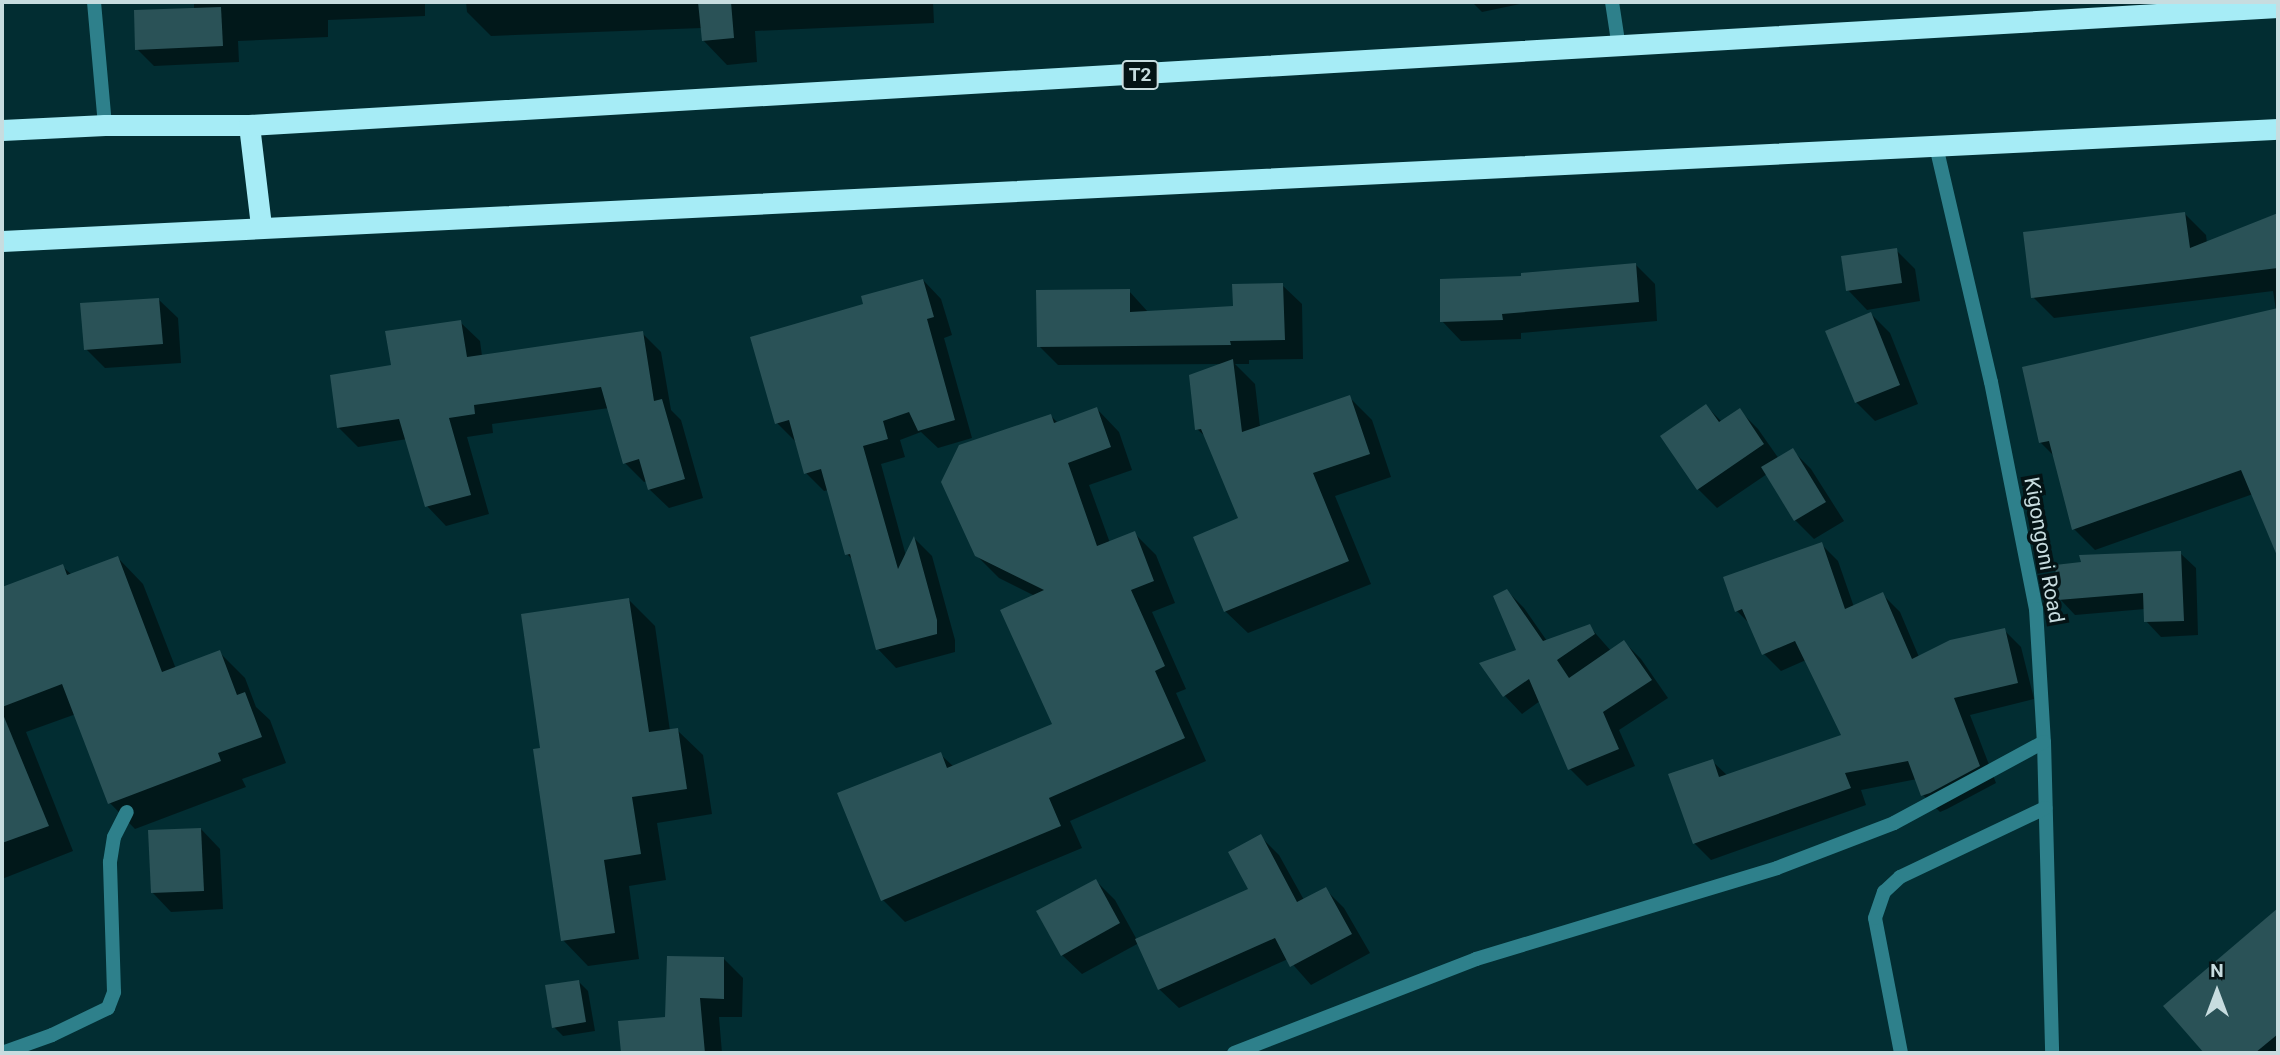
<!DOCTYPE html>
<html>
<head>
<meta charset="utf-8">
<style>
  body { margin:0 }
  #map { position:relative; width:2280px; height:1055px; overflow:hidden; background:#022d32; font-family:Roboto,sans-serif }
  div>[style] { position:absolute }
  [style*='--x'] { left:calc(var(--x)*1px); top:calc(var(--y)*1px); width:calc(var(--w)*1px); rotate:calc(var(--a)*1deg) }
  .shadow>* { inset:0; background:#0007 }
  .building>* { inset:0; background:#2a5257 }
  .street>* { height:14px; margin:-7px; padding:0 7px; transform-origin:7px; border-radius:7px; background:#2e808b }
  .highway>* { height:21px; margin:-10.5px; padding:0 10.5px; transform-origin:10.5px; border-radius:10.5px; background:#a6ecf6 }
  span { translate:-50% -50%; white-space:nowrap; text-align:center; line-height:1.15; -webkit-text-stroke:7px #041315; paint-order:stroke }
  .shield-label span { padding:2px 5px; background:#041315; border:2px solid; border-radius:5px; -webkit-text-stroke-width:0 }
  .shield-label { font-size:19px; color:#c7dcdf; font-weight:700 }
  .street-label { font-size:21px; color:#c7dcdf }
  .frame { position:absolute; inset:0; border:4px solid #c7dcdf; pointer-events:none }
  .north { position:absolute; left:2182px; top:957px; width:70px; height:70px; -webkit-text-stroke:5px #041315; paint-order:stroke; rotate:0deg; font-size:19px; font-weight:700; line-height:28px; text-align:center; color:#c7dcdf }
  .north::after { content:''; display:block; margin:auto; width:24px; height:32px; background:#c7dcdf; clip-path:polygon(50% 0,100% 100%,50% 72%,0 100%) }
</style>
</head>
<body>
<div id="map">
  <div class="shadow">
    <i style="clip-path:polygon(194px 2px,425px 2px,425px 16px,328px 20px,328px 37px,238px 41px,239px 62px,154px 66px,137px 49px,194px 10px)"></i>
    <i style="clip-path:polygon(466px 2px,933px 2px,934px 23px,755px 31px,757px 62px,727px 65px,703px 40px,702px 28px,491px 36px,467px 12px)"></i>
    <i style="clip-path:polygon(1472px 2px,1529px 2px,1482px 12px)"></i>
    <i style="clip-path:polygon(2185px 214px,2206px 235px,2207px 243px,2278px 215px,2278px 526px,2257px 506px,2253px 494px,2095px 550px,2074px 529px,2056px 458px,2040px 442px,2276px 310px,2273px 291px,2054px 318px,2033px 297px)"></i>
    <i style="clip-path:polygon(1896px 250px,1915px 269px,1920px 301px,1867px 310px,1848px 290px)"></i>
    <i style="clip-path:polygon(1636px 265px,1655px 284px,1657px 321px,1521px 333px,1521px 339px,1461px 341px,1442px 321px)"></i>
    <i style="clip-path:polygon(923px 280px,941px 299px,952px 335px,944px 338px,972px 438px,938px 448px,921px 432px,900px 440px,905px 457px,881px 464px,906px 556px,915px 539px,932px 556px,955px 640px,955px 652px,896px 668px,878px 649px,854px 561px,847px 554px,828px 490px,824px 491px,806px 473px,795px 441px,777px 423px,865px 306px)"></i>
    <i style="clip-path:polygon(1282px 285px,1302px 304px,1303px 359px,1249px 360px,1249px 364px,1235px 364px,1255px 384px,1260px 427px,1349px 397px,1372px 420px,1391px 477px,1335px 496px,1371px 584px,1248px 633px,1225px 611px,1241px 519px,1207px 438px,1197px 429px,1223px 364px,1058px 365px,1039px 346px,1129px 291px,1148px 312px,1234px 308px)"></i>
    <i style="clip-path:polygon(158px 299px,178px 318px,181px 363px,105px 368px,86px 349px)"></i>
    <i style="clip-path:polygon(1871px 314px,1890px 333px,1918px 404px,1875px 421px,1856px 402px)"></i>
    <i style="clip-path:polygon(460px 322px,480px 341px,482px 356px,642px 333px,661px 352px,671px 410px,681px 420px,703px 498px,669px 508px,649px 489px,647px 481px,644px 482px,625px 463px,609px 408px,492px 424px,493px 433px,467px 437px,489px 514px,446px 526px,427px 506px,407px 439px,358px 447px,339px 428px,393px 367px)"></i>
    <i style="clip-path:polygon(1706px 406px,1722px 422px,1739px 410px,1758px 429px,1779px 459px,1792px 450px,1811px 469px,1844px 521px,1814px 539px,1795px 520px,1767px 474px,1717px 508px,1698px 489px)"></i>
    <i style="clip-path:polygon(1097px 409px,1119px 432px,1132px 470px,1089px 485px,1110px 543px,1134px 533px,1156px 555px,1175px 603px,1152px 612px,1186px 689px,1176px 693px,1206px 761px,1070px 821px,1082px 848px,905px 922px,883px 900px,940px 754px,954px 767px,1054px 725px,1035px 596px,999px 578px,976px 555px,1051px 416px,1058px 423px)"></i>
    <i style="clip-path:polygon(1821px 544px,1838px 561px,1854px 607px,1883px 595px,1900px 612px,1919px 657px,2004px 630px,2021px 647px,2034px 699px,1970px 715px,1996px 783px,1947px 809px,1940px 812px,1923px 795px,1917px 779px,1861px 790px,1866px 805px,1711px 860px,1694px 843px,1712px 761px,1728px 776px,1844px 736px,1806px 660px,1781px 671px,1764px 654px,1750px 624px,1737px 611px)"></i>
    <i style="clip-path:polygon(2180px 553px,2196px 568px,2198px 635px,2161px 637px,2146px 621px,2145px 609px,2075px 615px,2060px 599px)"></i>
    <i style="clip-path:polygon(118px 558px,143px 584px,176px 669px,219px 652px,245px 678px,256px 707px,270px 720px,286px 763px,242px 779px,246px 787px,135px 829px,110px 803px,76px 714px,26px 732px,73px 851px,2px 879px,2px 588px,62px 566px,72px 575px)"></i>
    <i style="clip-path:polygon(1507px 591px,1524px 608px,1547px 641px,1589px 626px,1611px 651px,1624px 642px,1641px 659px,1668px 698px,1619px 730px,1635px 766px,1587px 786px,1570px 769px,1540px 701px,1522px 714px,1505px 696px,1482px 664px,1519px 651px)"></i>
    <i style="clip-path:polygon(629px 600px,655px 626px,670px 731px,677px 730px,703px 755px,712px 814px,657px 823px,666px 880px,629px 886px,639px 959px,588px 966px,563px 940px,542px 749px)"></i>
    <i style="clip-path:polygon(201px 829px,220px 849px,223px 909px,171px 912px,152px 892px)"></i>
    <i style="clip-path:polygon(1260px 836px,1279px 855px,1304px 900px,1325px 889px,1344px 908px,1370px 953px,1311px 985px,1288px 959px,1179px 1008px,1159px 989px,1139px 943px,1082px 974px,1062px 955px,1096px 881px,1115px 900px,1137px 940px,1251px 890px)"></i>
    <i style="clip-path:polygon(2268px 919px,2278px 929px,2278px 1053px,2206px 1053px,2165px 1006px)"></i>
    <i style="clip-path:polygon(724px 959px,743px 978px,742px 1017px,719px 1017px,722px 1053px,622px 1053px,620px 1023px,667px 1019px)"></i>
    <i style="clip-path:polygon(579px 982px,588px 991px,595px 1031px,563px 1036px,554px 1027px)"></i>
  </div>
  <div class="building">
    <i style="clip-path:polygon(698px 2px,731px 2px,734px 38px,702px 41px)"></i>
    <i style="clip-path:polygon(221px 7px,223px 46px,135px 50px,134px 10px)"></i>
    <i style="clip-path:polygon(2185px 212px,2190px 248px,2278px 213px,2278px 268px,2031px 298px,2023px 232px)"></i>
    <i style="clip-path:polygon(1897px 248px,1902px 283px,1846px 291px,1841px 256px)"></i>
    <i style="clip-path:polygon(1636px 263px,1639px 302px,1502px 314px,1503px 320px,1440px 322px,1440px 279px,1521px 276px,1521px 273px)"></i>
    <i style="clip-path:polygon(923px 279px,934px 317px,927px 319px,955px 420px,918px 431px,909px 412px,883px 421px,888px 439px,863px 446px,898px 569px,914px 536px,937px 620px,937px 634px,876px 650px,850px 554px,845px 555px,821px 469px,804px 474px,789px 420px,775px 424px,750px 337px,863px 304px,861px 296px)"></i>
    <i style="clip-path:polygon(1283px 283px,1285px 340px,1230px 341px,1231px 345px,1037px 347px,1036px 290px,1130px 289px,1130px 312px,1233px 306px,1232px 284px)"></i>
    <i style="clip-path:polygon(159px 298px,163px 344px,84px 350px,80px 303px)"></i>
    <i style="clip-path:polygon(2278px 308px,2278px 558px,2241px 470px,2072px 530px,2049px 441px,2039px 443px,2022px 367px)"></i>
    <i style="clip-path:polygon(1871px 312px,1900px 385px,1855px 403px,1825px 331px)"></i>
    <i style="clip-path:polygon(461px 320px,467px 357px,643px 331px,654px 401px,662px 399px,685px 479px,648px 490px,639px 459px,623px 464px,601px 387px,474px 405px,475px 414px,449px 418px,471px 495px,425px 507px,399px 419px,337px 428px,330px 375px,391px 365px,385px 331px)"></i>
    <i style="clip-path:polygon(1233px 359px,1242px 432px,1350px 395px,1370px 454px,1313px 473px,1349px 561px,1224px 612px,1193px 537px,1238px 518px,1201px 429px,1195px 430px,1189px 375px)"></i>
    <i style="clip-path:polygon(1706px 404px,1719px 422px,1740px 408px,1764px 444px,1697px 490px,1660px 436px)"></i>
    <i style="clip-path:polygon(1097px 407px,1111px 447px,1068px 463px,1097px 546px,1135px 531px,1154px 581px,1131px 590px,1165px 666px,1155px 671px,1185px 738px,1049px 798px,1061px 826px,881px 901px,837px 793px,941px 752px,947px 768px,1052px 724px,1000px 610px,1044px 590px,975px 556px,941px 482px,959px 445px,1051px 414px,1054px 423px)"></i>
    <i style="clip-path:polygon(1793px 448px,1826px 502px,1794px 521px,1761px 467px)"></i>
    <i style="clip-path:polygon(1822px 542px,1845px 609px,1883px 592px,1912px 659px,1950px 640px,2005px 628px,2018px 683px,1954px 698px,1980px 766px,1930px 793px,1921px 796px,1908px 761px,1845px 773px,1851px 788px,1693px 844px,1668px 774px,1713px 759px,1719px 777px,1841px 735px,1795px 641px,1762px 655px,1742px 609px,1735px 612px,1723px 577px)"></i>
    <i style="clip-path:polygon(2181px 551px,2184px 621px,2144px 622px,2143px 593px,2058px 600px,2055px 565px,2081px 562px,2079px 555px)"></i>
    <i style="clip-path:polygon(118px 556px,162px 672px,220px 650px,237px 695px,245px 692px,262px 737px,218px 753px,221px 761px,108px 804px,62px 684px,2px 707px,2px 587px,63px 564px,67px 575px)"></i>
    <i style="clip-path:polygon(1507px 589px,1543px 641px,1590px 624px,1595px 634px,1557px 660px,1569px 678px,1624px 640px,1652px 680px,1603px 712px,1619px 749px,1568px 770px,1529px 679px,1503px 697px,1479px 663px,1516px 650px,1493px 596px)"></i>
    <i style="clip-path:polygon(629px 598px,649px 732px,678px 728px,687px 789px,632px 797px,641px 854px,604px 860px,615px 933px,561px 941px,533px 749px,540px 748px,521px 614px)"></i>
    <i style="clip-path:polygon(2px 712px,49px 826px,2px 843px)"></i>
    <i style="clip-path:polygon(201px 828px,204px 891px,151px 893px,148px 830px)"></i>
    <i style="clip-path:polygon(1261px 834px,1297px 902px,1326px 887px,1352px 934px,1290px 967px,1275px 938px,1158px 990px,1135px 939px,1248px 889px,1228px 852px)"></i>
    <i style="clip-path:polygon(1096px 879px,1120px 923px,1061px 956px,1036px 911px)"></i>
    <i style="clip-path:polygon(2278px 908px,2278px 1034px,2255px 1053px,2204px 1053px,2163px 1006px)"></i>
    <i style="clip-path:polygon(667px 956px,724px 957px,724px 999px,700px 998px,705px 1053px,621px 1053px,618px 1021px,665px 1017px)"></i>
    <i style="clip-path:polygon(579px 980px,586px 1022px,552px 1028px,545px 985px)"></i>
  </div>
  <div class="street">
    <i style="--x:94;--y:2;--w:123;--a:84.9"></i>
    <i style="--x:1612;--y:2;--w:47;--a:81.3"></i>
    <i style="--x:1936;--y:146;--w:242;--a:76.9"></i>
    <i style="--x:1991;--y:382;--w:231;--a:78.8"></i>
    <i style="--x:2036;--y:609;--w:133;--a:86.6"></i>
    <i style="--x:2044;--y:742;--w:311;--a:88.5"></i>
    <i style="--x:2;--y:1053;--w:53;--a:-19.8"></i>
    <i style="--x:52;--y:1035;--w:62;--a:-25.7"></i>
    <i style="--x:108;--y:1008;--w:17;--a:-69"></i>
    <i style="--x:114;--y:992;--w:130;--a:-91.8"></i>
    <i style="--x:110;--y:862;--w:25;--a:-81"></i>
    <i style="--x:114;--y:837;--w:28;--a:-63"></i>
    <i style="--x:1234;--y:1053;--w:260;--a:-21.2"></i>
    <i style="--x:1476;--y:959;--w:314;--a:-16.8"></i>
    <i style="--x:1777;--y:868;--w:125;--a:-21"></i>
    <i style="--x:1894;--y:823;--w:170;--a:-28.4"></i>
    <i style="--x:1901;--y:1053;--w:137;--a:-100.9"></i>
    <i style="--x:1875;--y:918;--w:28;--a:-71"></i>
    <i style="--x:1884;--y:892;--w:22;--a:-43"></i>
    <i style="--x:1900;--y:877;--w:161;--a:-25.4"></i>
  </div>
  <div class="highway">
    <i style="--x:249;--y:125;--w:102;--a:83.2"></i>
    <i style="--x:2;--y:130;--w:103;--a:-2.8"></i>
    <i style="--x:105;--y:125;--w:144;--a:0"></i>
    <i style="--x:249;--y:125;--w:2032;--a:-3.33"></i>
    <i style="--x:2;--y:241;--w:2279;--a:-2.82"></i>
  </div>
  <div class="shield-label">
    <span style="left:1140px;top:75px">T2</span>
  </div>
  <div class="street-label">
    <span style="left:2044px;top:550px;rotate:80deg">Kigongoni Road</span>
  </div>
  <div class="frame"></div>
  <div class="north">N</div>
</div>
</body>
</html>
